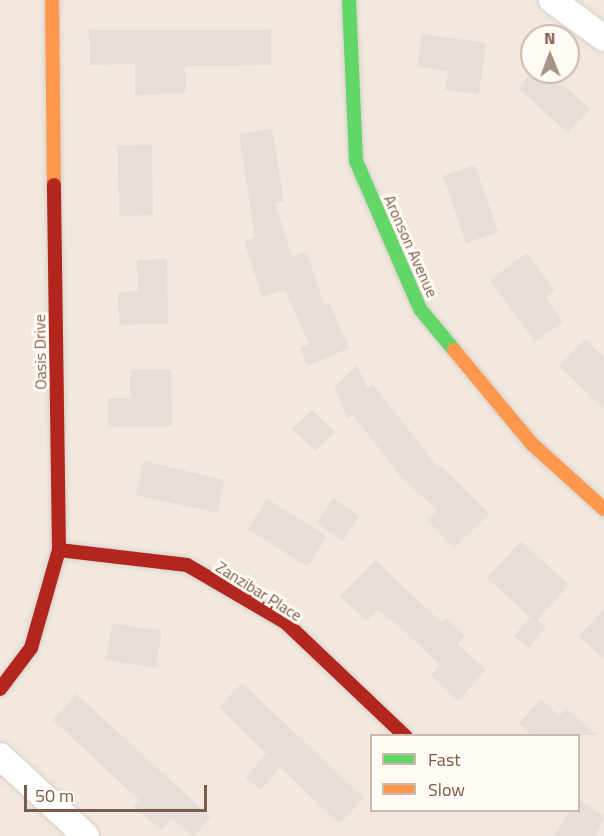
<!DOCTYPE html>
<html>
<head>
<meta charset="utf-8">
<style>
  body { margin:0 }
  #map { position:relative; width:604px; height:836px; overflow:hidden; background:#f9f5f0; font-family:"Titillium Web",sans-serif }
  div>[style] { position:absolute }
  [style*='--x'] { left:calc(var(--x)*1px); top:calc(var(--y)*1px); width:calc(var(--w)*1px); rotate:calc(var(--a)*1deg) }
  .residential>* { inset:0; background:#f2e8de }
  .building>* { inset:0; background:#e6ded7 }
  .roads { filter:drop-shadow(0 0 2px #d7d1cb) drop-shadow(0 0 2px #d7d1cb) }
  .street>* { height:26px; margin:-13px; padding:0 13px; transform-origin:13px; border-radius:13px; background:#fefefd }
  .fast>* { height:14px; margin:-7px; padding:0 7px; transform-origin:7px; border-radius:7px; background:#63d668 }
  .slow>* { height:14px; margin:-7px; padding:0 7px; transform-origin:7px; border-radius:7px; background:#ff974d }
  .jam>* { height:14px; margin:-7px; padding:0 7px; transform-origin:7px; border-radius:7px; background:#b3261e }
  span { translate:-50% -50%; white-space:nowrap; text-align:center; line-height:1.15; -webkit-text-stroke:6px #fffaf3; paint-order:stroke }
  .street-label { font-size:16px; color:#7a5c4d }
  .legend { position:absolute; left:370px; top:734px; width:210px; height:78px; box-sizing:border-box; background:#fffaf3; border:2px solid #cabbb1; margin:0; padding:8px 10px; list-style:none; font-size:18px; color:#7a5c4d }
  .legend li { display:flex; align-items:center; gap:12px; height:30px }
  .legend b { width:30px; border:2px solid #cabbb1 }
  .north { position:absolute; left:520px; top:24px; width:60px; height:60px; box-sizing:border-box; background:#fffaf3; border:2px solid #cabbb1; border-radius:50%; rotate:359deg; font-size:16px; font-weight:700; line-height:24px; text-align:center; color:#7a5c4d }
  .north::after { content:''; display:block; margin:auto; width:21px; height:27px; background:#a69286; clip-path:polygon(50% 0,100% 100%,50% 72%,0 100%) }
  .scale { position:absolute; left:24px; top:785px; width:183px; height:27px; box-sizing:border-box; border:3px solid #7a5c4d; border-top:0; padding-left:8px; font-size:18px; line-height:21px; white-space:nowrap; color:#7a5c4d; -webkit-text-stroke:4px #fffaf3; paint-order:stroke }
</style>
</head>
<body>
<div id="map">
  <div class="residential">
    <i style="clip-path:polygon(evenodd,0 0,604px 0,604px 836px,0 836px,0 0,532px 36px,568px 36px,568px 72px,532px 72px,532px 36px,0 0,372px 736px,578px 736px,578px 810px,372px 810px,372px 736px)"></i>
  </div>
  <div class="building">
    <i style="clip-path:polygon(89px 30px,271px 30px,271px 65px,185px 66px,186px 93px,135px 95px,135px 64px,90px 65px)"></i>
    <i style="clip-path:polygon(422px 34px,486px 43px,479px 94px,445px 90px,448px 71px,417px 67px)"></i>
    <i style="clip-path:polygon(533px 72px,549px 72px,590px 109px,568px 133px,518px 88px)"></i>
    <i style="clip-path:polygon(272px 129px,284px 202px,275px 203px,292px 257px,307px 252px,324px 305px,329px 303px,349px 348px,308px 366px,300px 348px,309px 344px,285px 290px,262px 297px,244px 241px,255px 238px,239px 134px)"></i>
    <i style="clip-path:polygon(152px 145px,153px 215px,119px 216px,118px 146px)"></i>
    <i style="clip-path:polygon(475px 165px,498px 232px,466px 243px,443px 176px)"></i>
    <i style="clip-path:polygon(527px 253px,555px 291px,546px 298px,563px 322px,535px 342px,490px 280px)"></i>
    <i style="clip-path:polygon(167px 259px,168px 324px,119px 325px,118px 292px,138px 291px,137px 260px)"></i>
    <i style="clip-path:polygon(585px 339px,604px 358px,604px 409px,559px 366px)"></i>
    <i style="clip-path:polygon(357px 365px,367px 388px,373px 384px,439px 469px,441px 466px,489px 514px,454px 548px,427px 520px,437px 510px,401px 477px,353px 415px,348px 419px,334px 388px)"></i>
    <i style="clip-path:polygon(130px 370px,171px 370px,172px 426px,108px 427px,108px 398px,130px 398px)"></i>
    <i style="clip-path:polygon(312px 410px,335px 432px,315px 451px,292px 429px)"></i>
    <i style="clip-path:polygon(144px 461px,224px 480px,217px 513px,136px 495px)"></i>
    <i style="clip-path:polygon(333px 498px,359px 516px,343px 541px,317px 523px)"></i>
    <i style="clip-path:polygon(267px 499px,327px 536px,308px 567px,248px 529px)"></i>
    <i style="clip-path:polygon(521px 541px,569px 585px,537px 620px,546px 627px,529px 648px,514px 636px,530px 617px,487px 578px)"></i>
    <i style="clip-path:polygon(375px 560px,442px 623px,446px 618px,465px 635px,457px 644px,486px 670px,458px 701px,431px 675px,440px 665px,400px 627px,378px 610px,367px 621px,340px 596px)"></i>
    <i style="clip-path:polygon(604px 609px,604px 660px,579px 636px)"></i>
    <i style="clip-path:polygon(112px 623px,162px 631px,156px 668px,106px 660px)"></i>
    <i style="clip-path:polygon(242px 683px,364px 798px,339px 824px,280px 767px,261px 790px,246px 778px,266px 753px,219px 707px)"></i>
    <i style="clip-path:polygon(76px 694px,211px 817px,194px 836px,171px 819px,161px 830px,133px 806px,139px 800px,53px 720px)"></i>
    <i style="clip-path:polygon(541px 699px,559px 716px,566px 708px,597px 735px,532px 735px,519px 723px)"></i>
    <i style="clip-path:polygon(579px 800px,604px 816px,596px 836px,554px 836px,570px 810px,579px 810px)"></i>
  </div>
  <div class="roads">
    <div class="street">
      <i style="--x:552;--y:0;--w:64;--a:36.2"></i>
      <i style="--x:0;--y:756;--w:117;--a:42.9"></i>
    </div>
    <div class="fast">
      <i style="--x:349;--y:0;--w:161;--a:87.5"></i>
      <i style="--x:356;--y:161;--w:161;--a:66.6"></i>
      <i style="--x:420;--y:309;--w:53;--a:50.3"></i>
    </div>
    <div class="slow">
      <i style="--x:52;--y:0;--w:185;--a:89.4"></i>
      <i style="--x:454;--y:350;--w:122;--a:50.3"></i>
      <i style="--x:532;--y:444;--w:97;--a:42.1"></i>
    </div>
    <div class="jam">
      <i style="--x:59;--y:550;--w:129;--a:6.7"></i>
      <i style="--x:187;--y:565;--w:113;--a:30.2"></i>
      <i style="--x:285;--y:622;--w:166;--a:43.5"></i>
      <i style="--x:0;--y:689;--w:51;--a:-52.9"></i>
      <i style="--x:31;--y:648;--w:102;--a:-74.1"></i>
      <i style="--x:59;--y:550;--w:365;--a:-90.8"></i>
    </div>
  </div>
  <div class="street-label">
    <span style="left:411px;top:246px;rotate:66deg">Aronson Avenue</span>
    <span style="left:40px;top:352px;rotate:-91deg">Oasis Drive</span>
    <span style="left:259px;top:591px;rotate:32deg">Zanzibar Place</span>
  </div>
  <ul class="legend">
  <li><b style="height:8px;background:#63d668"></b>Fast</li>
  <li><b style="height:8px;background:#ff974d"></b>Slow</li>
  </ul>
  <div class="north">N</div>
  <div class="scale">50 m</div>
</div>
</body>
</html>
